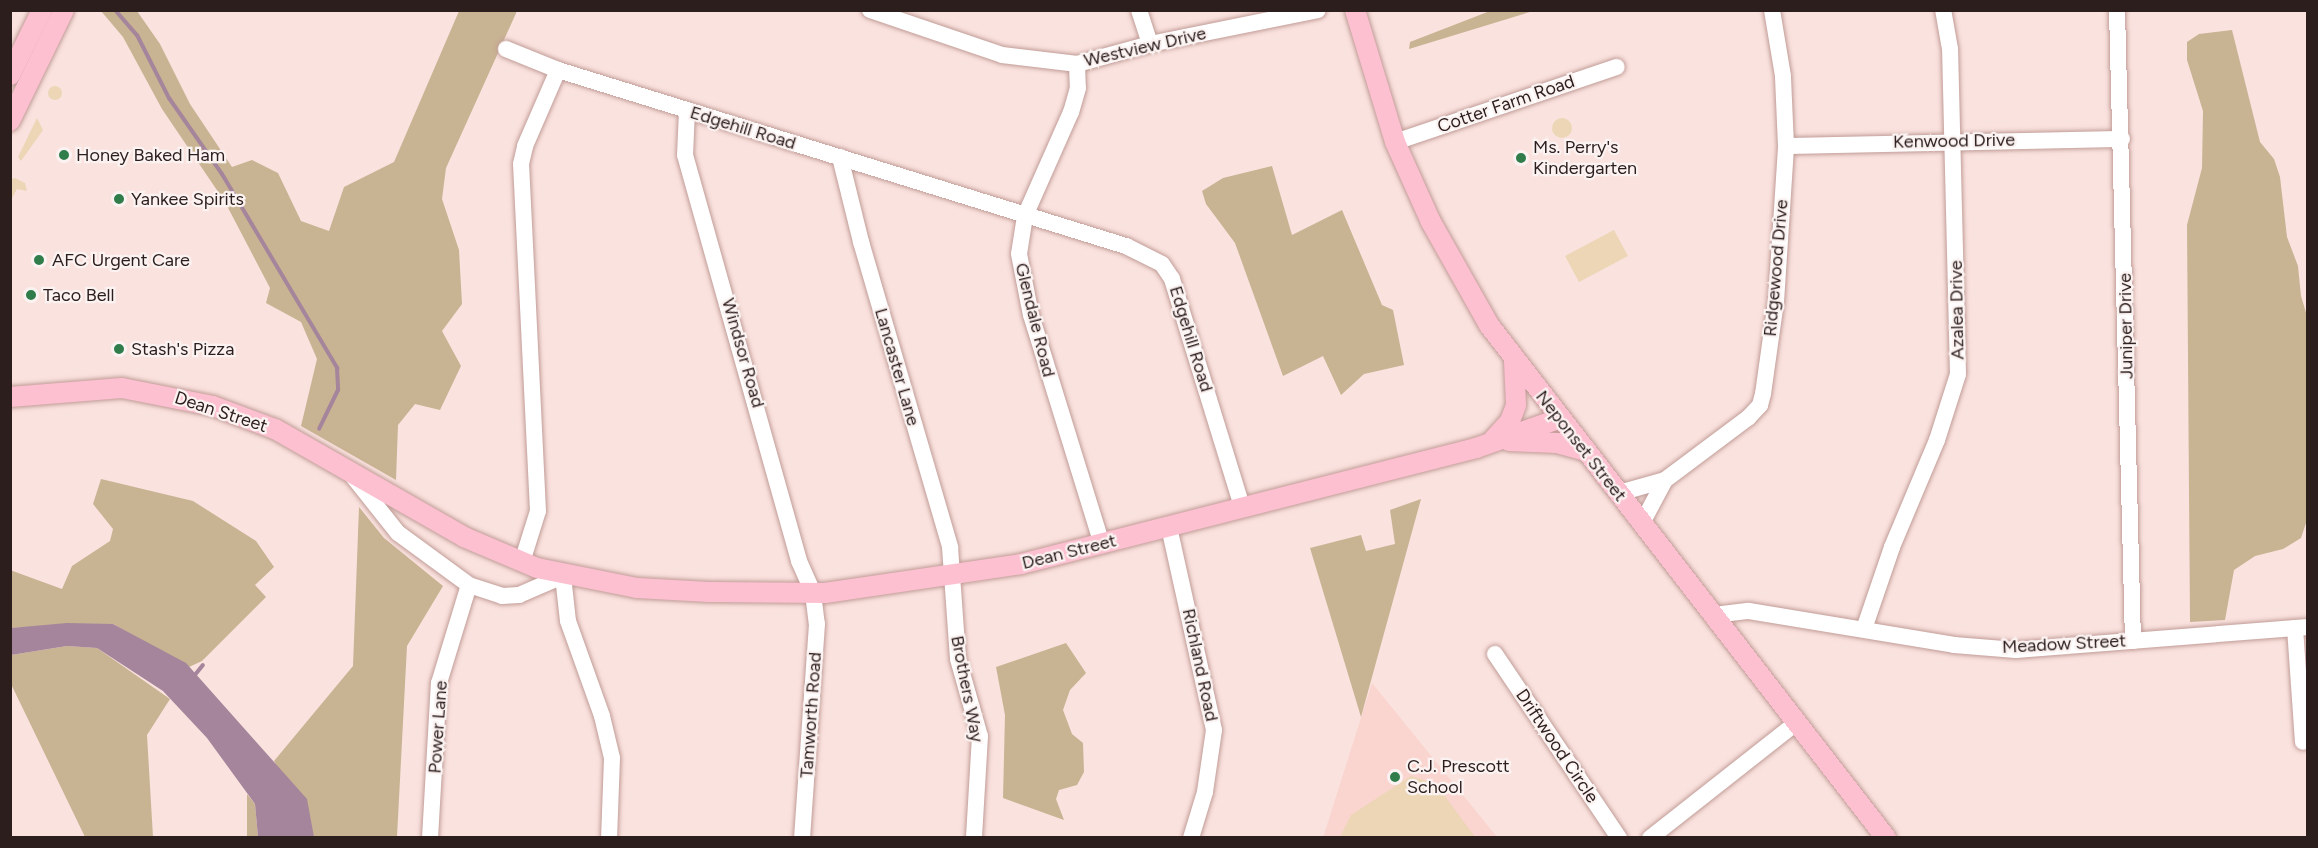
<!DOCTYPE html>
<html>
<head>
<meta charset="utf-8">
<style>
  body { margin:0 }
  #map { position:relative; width:2318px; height:848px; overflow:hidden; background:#fae2de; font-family:Figtree,sans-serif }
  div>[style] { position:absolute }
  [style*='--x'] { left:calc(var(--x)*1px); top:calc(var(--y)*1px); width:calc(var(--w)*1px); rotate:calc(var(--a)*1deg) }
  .built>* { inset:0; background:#fad4cf }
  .green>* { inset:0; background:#ecd6b6 }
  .round { border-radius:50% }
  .forest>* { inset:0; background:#c8b393 }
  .water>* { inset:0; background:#a5859b }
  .stream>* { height:4px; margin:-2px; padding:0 2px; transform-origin:2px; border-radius:2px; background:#a5859b }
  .roads { filter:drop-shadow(0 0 2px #c19c97) drop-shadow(0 0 2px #c19c97) }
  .minor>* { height:16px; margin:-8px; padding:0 8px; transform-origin:8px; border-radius:8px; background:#fff }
  .major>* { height:20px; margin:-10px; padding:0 10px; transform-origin:10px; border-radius:10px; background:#fdc0d1 }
  .dots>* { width:16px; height:16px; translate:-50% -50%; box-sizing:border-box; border:3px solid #fbf3f2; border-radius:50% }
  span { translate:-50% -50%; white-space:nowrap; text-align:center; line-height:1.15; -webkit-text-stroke:4.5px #fbf3f2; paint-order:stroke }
  .street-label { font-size:18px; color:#2c1e1c }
  .poi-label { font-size:18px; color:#2c1e1c }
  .left { translate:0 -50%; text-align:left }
  .frame { position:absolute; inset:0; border:12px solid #2c1e1c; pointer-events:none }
</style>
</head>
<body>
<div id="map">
  <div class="built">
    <i style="clip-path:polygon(1372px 683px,1497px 837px,1323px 838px)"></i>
  </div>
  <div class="green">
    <i class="round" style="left:48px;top:86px;width:14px;height:14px"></i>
    <i class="round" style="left:1552px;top:118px;width:20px;height:20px"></i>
    <i style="clip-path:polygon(37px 118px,43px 130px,21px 161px,18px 157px)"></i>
    <i style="clip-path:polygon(15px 178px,25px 183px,27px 191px,17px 189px,11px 200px,11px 179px)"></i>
    <i style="clip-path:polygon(1614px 230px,1628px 256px,1579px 282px,1565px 256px)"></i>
    <i style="clip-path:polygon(1411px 776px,1436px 784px,1475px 837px,1340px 837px,1351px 815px)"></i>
  </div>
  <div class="forest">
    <i style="clip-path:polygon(101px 11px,137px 11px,160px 44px,190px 104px,232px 167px,252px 160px,278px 173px,301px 221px,329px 231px,344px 187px,394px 162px,459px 11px,517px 11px,446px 168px,442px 199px,459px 250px,462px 304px,442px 331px,461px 366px,440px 410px,415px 404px,398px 425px,396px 480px,301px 426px,317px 359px,301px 322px,266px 303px,270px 288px,225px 202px,162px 109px,123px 37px)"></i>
    <i style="clip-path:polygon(1490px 11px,1533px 11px,1409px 49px,1410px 42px)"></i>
    <i style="clip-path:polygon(2232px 30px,2260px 142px,2274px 159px,2280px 177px,2287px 237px,2298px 266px,2301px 296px,2307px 316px,2307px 520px,2301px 538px,2283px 549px,2255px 556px,2234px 570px,2225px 620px,2190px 622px,2187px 225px,2202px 168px,2203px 111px,2187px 60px,2187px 42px,2199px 34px)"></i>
    <i style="clip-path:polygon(1272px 166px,1292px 235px,1342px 210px,1382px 305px,1393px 310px,1404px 365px,1364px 374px,1341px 395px,1323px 356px,1283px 376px,1235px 243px,1206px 204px,1202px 191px,1223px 178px)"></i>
    <i style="clip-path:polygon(101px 479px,193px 501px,256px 541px,274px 567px,255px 585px,266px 597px,202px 661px,189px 667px,113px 624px,11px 628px,10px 570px,62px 589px,72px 566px,110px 541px,113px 529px,93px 504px)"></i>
    <i style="clip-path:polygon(1421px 499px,1361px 717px,1310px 548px,1361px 535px,1366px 551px,1395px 544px,1390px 510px)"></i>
    <i style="clip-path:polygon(359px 507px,384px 538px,443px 586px,407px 646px,397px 837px,314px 837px,274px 761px,353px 666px)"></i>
    <i style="clip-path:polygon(1066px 643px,1086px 673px,1070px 690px,1063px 710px,1072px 734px,1083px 743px,1084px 772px,1077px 785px,1059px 790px,1056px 799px,1064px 820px,1003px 798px,1005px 715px,996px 667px)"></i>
    <i style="clip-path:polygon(67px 646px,97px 648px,170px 699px,147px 735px,153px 837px,85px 837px,11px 684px,11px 655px)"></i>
    <i style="clip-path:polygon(247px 794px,255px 804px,258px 837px,247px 838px)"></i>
  </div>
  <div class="water">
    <i style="clip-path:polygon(67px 623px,113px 624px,186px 663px,307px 799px,314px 837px,258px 837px,255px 804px,207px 738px,163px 691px,97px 648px,67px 646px,11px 655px,11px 628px)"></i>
  </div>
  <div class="stream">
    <i style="--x:115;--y:10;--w:33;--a:49"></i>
    <i style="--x:137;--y:35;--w:71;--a:63.1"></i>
    <i style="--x:169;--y:98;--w:93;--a:55.1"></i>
    <i style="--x:222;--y:174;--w:226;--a:59.3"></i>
    <i style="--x:337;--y:368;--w:22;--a:87"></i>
    <i style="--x:338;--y:390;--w:43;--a:116"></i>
    <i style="--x:194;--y:676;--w:14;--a:-51"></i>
  </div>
  <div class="roads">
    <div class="minor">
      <i style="--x:870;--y:10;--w:139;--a:18.8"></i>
      <i style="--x:1002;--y:55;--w:76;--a:6.8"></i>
      <i style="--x:1077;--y:64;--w:76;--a:-15.3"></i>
      <i style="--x:1150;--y:44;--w:171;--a:-11.4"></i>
      <i style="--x:1139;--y:10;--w:36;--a:72"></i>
      <i style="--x:2117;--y:10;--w:631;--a:88.55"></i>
      <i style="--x:506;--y:49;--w:56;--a:22"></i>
      <i style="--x:1077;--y:64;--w:24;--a:88"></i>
      <i style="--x:1078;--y:88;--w:25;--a:106"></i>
      <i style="--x:1071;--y:112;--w:114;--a:113.9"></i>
      <i style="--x:1025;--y:216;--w:38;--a:99"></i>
      <i style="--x:1019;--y:254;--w:62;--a:78.9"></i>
      <i style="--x:1031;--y:315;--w:240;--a:72.8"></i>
      <i style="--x:687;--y:110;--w:45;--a:92.5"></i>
      <i style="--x:685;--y:155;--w:422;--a:74.3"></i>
      <i style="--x:799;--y:561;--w:35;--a:66"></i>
      <i style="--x:813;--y:593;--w:31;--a:83"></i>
      <i style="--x:817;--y:624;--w:215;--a:94"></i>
      <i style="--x:1395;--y:142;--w:234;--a:-18.7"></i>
      <i style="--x:1786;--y:146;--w:336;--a:-1.2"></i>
      <i style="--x:840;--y:157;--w:88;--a:76.1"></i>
      <i style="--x:861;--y:242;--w:318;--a:73.7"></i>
      <i style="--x:950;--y:547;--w:112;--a:85.9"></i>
      <i style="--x:958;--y:659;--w:80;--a:74.1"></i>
      <i style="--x:980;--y:736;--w:102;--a:93.4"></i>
      <i style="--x:351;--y:474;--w:75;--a:51.5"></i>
      <i style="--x:398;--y:533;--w:88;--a:36.2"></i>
      <i style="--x:469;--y:585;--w:35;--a:18"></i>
      <i style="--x:502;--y:596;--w:17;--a:-3"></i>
      <i style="--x:519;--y:595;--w:48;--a:-23.4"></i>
      <i style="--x:563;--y:576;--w:45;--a:83.7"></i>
      <i style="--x:568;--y:621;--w:101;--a:70.3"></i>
      <i style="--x:602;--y:716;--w:43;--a:76.6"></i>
      <i style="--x:612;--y:758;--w:80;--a:92.1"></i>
      <i style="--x:1665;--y:480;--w:104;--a:-36.8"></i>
      <i style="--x:1748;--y:418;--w:18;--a:-47"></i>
      <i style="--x:1760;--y:405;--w:11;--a:-75"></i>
      <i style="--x:1763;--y:394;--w:93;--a:-82"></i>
      <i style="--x:1776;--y:302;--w:156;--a:-86.3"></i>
      <i style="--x:1786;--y:146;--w:70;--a:-92.5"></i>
      <i style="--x:1783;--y:76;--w:67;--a:-99.5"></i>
      <i style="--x:1619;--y:493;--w:48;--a:-15.8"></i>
      <i style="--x:1665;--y:480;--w:49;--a:118.1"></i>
      <i style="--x:1169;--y:527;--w:208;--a:77.5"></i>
      <i style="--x:1214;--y:730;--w:63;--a:98.3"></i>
      <i style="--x:1205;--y:792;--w:48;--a:106.9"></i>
      <i style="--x:522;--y:562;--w:53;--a:-72.6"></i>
      <i style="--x:538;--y:511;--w:347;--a:-92.8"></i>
      <i style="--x:521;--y:164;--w:18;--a:-77"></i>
      <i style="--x:525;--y:146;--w:83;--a:-66.5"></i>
      <i style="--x:558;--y:70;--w:595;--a:17.22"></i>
      <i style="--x:1126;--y:246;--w:40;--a:26.6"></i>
      <i style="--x:1162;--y:264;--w:18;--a:56"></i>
      <i style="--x:1172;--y:279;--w:238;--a:72.9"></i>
      <i style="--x:1714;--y:615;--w:35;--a:-7"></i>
      <i style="--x:1749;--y:611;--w:208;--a:9.4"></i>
      <i style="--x:1954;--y:645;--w:62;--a:4.6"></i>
      <i style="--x:2016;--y:650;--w:293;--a:-4.5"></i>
      <i style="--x:2295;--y:628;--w:114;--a:86"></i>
      <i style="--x:1864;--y:629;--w:87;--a:-71.1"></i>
      <i style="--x:1892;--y:547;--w:116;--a:-67.2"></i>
      <i style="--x:1937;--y:440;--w:69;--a:-72.3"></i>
      <i style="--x:1958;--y:374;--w:325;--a:-91.4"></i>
      <i style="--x:1950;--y:49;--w:40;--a:-100"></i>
      <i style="--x:1495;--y:654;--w:222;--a:56"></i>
      <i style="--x:430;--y:838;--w:155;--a:-86.7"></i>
      <i style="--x:439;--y:683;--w:102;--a:-73"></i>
      <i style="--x:1650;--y:838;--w:186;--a:-38.2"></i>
    </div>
    <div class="major">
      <i style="--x:1355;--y:10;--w:138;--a:73.1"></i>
      <i style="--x:1395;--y:142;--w:88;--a:65.8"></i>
      <i style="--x:1431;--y:222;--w:118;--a:60.6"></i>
      <i style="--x:1489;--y:325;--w:649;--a:52.26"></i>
      <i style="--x:10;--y:75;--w:72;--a:-63.8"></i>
      <i style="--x:10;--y:121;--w:123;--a:-64.1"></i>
      <i style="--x:10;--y:397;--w:112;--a:-4.6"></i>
      <i style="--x:122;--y:388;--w:93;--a:11.2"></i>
      <i style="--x:213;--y:406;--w:66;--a:20.4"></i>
      <i style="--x:275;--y:429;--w:218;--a:29.7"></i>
      <i style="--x:464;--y:537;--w:79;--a:23"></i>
      <i style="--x:537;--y:568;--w:102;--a:11.3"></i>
      <i style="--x:637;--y:588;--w:72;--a:3.2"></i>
      <i style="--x:709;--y:592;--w:116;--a:0.5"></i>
      <i style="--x:825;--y:593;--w:198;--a:-8.4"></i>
      <i style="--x:1021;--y:564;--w:470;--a:-14.3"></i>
      <i style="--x:1476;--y:448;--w:90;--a:-19.4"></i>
      <i style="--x:1493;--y:440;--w:25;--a:-48"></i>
      <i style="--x:1510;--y:421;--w:17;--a:-69"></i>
      <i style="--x:1516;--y:405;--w:44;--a:-92.6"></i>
      <i style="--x:1509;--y:441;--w:48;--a:2.4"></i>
      <i style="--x:1557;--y:443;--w:31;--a:15"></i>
    </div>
  </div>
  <div class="dots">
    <i style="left:64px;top:155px;background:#307c4b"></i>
    <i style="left:1521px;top:158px;background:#307c4b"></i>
    <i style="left:119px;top:199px;background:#307c4b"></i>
    <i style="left:39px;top:260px;background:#307c4b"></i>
    <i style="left:31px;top:295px;background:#307c4b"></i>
    <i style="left:119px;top:349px;background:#307c4b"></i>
    <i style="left:1395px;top:777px;background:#307c4b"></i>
  </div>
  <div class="street-label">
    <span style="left:1145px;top:47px;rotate:-13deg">Westview Drive</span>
    <span style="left:1506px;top:104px;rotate:-19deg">Cotter Farm Road</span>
    <span style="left:743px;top:128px;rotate:17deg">Edgehill Road</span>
    <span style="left:1954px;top:141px;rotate:-1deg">Kenwood Drive</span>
    <span style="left:1776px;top:268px;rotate:-85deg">Ridgewood Drive</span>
    <span style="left:1957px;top:310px;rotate:-91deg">Azalea Drive</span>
    <span style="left:1035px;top:320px;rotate:76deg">Glendale Road</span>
    <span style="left:2126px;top:326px;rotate:-91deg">Juniper Drive</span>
    <span style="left:1191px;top:339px;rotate:73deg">Edgehill Road</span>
    <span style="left:743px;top:353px;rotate:74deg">Windsor Road</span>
    <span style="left:897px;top:367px;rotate:74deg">Lancaster Lane</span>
    <span style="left:221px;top:412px;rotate:18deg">Dean Street</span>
    <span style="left:1581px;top:446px;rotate:52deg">Neponset Street</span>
    <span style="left:1069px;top:552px;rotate:-14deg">Dean Street</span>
    <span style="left:2064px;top:644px;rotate:-3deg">Meadow Street</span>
    <span style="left:1200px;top:665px;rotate:78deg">Richland Road</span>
    <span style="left:967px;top:689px;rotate:79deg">Brothers Way</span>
    <span style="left:811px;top:715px;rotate:-86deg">Tamworth Road</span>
    <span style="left:438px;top:727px;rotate:-86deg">Power Lane</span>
    <span style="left:1557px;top:746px;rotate:56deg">Driftwood Circle</span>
  </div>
  <div class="poi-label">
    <span class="left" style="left:1533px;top:158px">Ms. Perry's<br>Kindergarten</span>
    <span class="left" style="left:76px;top:155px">Honey Baked Ham</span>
    <span class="left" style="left:131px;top:199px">Yankee Spirits</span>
    <span class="left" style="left:52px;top:260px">AFC Urgent Care</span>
    <span class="left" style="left:43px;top:295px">Taco Bell</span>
    <span class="left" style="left:131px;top:349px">Stash's Pizza</span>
    <span class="left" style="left:1407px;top:777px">C.J. Prescott<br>School</span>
  </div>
  <div class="frame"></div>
</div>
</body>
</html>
